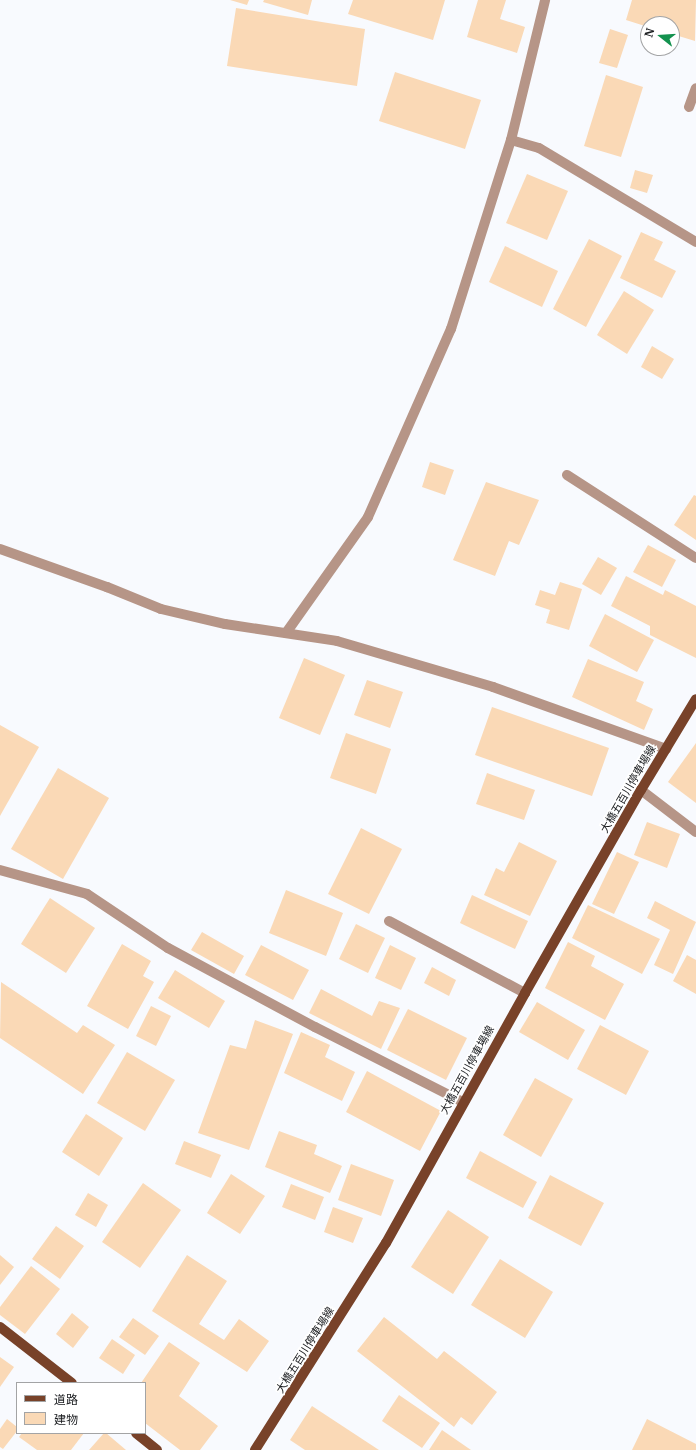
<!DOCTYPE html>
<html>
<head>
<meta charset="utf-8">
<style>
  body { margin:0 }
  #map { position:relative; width:696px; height:1450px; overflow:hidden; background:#f8fafe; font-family:Merriweather,"Noto Sans JP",serif }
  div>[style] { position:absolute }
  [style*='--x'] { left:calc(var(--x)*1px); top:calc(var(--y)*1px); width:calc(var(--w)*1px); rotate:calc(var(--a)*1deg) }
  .building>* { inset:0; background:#fad9b6 }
  .minor>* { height:10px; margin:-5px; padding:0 5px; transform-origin:5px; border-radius:5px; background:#b69587 }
  .major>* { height:10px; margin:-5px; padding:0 5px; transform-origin:5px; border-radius:5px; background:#784229 }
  span { translate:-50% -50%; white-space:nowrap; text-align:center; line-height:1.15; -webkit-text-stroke:3.5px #fff; paint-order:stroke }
  .street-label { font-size:11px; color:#191b1e }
  .legend { position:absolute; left:16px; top:1382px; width:130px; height:52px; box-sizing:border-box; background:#fff; border:1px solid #a3a4a5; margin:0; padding:5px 7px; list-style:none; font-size:12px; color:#191b1e }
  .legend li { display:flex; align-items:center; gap:8px; height:20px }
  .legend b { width:20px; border:1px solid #a3a4a5 }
  .north { position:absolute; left:640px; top:16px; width:40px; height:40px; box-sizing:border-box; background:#fff; border:1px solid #a3a4a5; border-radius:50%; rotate:287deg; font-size:11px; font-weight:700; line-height:16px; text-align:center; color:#191b1e }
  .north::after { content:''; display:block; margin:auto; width:14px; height:18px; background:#14924f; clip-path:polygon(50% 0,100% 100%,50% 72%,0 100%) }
</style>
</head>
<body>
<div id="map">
  <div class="building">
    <i style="clip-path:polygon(230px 0,249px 0,247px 5px)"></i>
    <i style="clip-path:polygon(264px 0,312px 0,308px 15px,263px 2px)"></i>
    <i style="clip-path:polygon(353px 0,445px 0,433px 40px,348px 14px)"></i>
    <i style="clip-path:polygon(478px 0,506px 0,500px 19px,525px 27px,517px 53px,467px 37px)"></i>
    <i style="clip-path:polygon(632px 0,696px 0,695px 41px,672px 34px,672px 24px,648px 24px,648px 27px,626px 20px)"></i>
    <i style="clip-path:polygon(236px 8px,365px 29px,357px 86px,227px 66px)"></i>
    <i style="clip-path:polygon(610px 29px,628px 35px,617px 68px,599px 63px)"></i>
    <i style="clip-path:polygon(395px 72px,481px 100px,465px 149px,379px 121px)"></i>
    <i style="clip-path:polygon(606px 75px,643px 87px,621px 157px,584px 146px)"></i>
    <i style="clip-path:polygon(635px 170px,653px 175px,647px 193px,630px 188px)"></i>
    <i style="clip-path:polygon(527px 174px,568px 191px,547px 240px,506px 223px)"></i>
    <i style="clip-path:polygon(641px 232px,663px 242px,654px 260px,676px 271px,662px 298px,620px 278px)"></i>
    <i style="clip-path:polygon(589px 239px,622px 256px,586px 327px,553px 309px)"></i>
    <i style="clip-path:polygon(505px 246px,558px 271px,542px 307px,489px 282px)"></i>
    <i style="clip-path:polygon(624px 291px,654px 310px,627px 354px,597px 335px)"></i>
    <i style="clip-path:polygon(652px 346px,674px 359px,662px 379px,641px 367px)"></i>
    <i style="clip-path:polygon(430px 462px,454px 470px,445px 495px,422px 487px)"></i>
    <i style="clip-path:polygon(486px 482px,539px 500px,519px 545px,509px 541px,495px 576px,453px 560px)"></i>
    <i style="clip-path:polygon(694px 495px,696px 496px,696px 540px,674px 525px)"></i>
    <i style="clip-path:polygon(648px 545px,676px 560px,662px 587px,633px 572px)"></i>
    <i style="clip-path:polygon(598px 557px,617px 568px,601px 595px,582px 584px)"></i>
    <i style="clip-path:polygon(626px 576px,663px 595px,665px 590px,696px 606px,696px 658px,650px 635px,650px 626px,611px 606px)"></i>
    <i style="clip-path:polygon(560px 582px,582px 589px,569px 630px,546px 623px,550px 610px,535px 605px,540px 590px,555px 595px)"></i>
    <i style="clip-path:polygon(605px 614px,654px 640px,637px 672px,589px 646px)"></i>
    <i style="clip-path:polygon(304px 658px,345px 675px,320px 735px,279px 718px)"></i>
    <i style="clip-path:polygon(588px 659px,644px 682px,636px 701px,653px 709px,644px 730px,572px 697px)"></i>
    <i style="clip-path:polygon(367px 680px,403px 692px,390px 728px,354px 715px)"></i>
    <i style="clip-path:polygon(492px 707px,609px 748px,592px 796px,475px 755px)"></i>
    <i style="clip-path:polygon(0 725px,39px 747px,0 816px)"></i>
    <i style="clip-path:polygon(346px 733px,391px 749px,376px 794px,330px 778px)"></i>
    <i style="clip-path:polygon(696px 743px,696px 803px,668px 782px)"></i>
    <i style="clip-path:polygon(58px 768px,109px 798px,63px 879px,11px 849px)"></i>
    <i style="clip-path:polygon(487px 773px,535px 790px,524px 820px,476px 804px)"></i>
    <i style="clip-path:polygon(647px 822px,680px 834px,667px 868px,634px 855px)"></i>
    <i style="clip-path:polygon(361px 828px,402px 849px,369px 914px,328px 894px)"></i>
    <i style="clip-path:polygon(519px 842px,557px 861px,530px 916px,484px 895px,496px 868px,504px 872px)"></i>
    <i style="clip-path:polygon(617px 852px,639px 862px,614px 914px,592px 904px)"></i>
    <i style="clip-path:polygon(286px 890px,343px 913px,326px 956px,269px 933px)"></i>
    <i style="clip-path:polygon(472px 895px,528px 921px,515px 949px,460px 923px)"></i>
    <i style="clip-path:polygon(50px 898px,95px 928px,66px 973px,21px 944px)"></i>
    <i style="clip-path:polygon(655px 901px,696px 922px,673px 974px,654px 965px,670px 930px,647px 918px)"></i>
    <i style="clip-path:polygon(588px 905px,660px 939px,642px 974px,572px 938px)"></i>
    <i style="clip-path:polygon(356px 924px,385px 938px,368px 973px,339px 959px)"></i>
    <i style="clip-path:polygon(202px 932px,244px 956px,234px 974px,191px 950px)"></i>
    <i style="clip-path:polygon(568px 942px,595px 956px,591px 966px,624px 984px,605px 1020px,545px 988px)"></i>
    <i style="clip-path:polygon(122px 944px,151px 961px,143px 976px,154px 982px,128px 1029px,87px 1006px)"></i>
    <i style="clip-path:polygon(261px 945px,309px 970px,293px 1000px,245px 975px)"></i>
    <i style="clip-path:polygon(390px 945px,416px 958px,401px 990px,375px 978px)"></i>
    <i style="clip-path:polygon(687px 955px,696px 960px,696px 994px,673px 981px)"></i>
    <i style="clip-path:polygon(432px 967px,456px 980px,449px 996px,424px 983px)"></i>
    <i style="clip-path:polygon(175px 970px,225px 1001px,209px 1028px,158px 998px)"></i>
    <i style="clip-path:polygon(1px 982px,77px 1033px,83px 1025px,115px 1045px,83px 1094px,0 1038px)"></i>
    <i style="clip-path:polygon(321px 989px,372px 1016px,379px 1001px,400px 1008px,381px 1049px,309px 1013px)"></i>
    <i style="clip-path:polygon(537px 1002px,585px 1030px,568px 1060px,519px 1032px)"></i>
    <i style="clip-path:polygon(151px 1006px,171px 1016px,156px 1046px,136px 1036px)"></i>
    <i style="clip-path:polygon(408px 1009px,467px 1038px,446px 1080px,387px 1050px)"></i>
    <i style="clip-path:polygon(255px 1020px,293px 1034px,249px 1150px,198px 1133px,230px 1045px,246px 1049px)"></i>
    <i style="clip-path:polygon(600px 1025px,649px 1051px,626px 1095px,577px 1069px)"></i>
    <i style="clip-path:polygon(301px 1032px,330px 1045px,325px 1057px,355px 1072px,342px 1101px,284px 1073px)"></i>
    <i style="clip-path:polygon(127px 1052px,175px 1080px,145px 1131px,97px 1103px)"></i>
    <i style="clip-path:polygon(367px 1071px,441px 1111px,420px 1151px,346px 1112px)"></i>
    <i style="clip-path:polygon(535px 1078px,573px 1099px,541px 1157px,503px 1135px)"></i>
    <i style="clip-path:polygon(86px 1114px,123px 1138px,99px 1176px,62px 1152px)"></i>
    <i style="clip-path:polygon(279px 1131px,317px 1145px,314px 1154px,342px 1166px,330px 1193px,265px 1167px)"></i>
    <i style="clip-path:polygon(184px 1141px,221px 1155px,211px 1178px,175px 1164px)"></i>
    <i style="clip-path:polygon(480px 1151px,537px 1182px,523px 1208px,466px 1178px)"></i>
    <i style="clip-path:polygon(351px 1164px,394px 1180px,381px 1216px,338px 1200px)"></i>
    <i style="clip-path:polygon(231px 1174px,265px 1196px,240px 1234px,207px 1213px)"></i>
    <i style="clip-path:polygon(550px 1175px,604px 1203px,581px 1246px,528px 1218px)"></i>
    <i style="clip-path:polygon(143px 1183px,181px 1210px,140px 1268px,102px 1242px)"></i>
    <i style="clip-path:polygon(291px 1184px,324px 1197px,315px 1220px,282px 1207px)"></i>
    <i style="clip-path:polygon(88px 1193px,108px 1205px,96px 1227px,75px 1215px)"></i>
    <i style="clip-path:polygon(333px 1207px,363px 1218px,353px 1243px,324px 1232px)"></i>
    <i style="clip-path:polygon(448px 1210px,489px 1237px,453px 1294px,411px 1267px)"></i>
    <i style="clip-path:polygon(56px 1226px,84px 1246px,60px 1279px,32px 1259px)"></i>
    <i style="clip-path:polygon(0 1255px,14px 1267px,0 1285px)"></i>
    <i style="clip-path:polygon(187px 1255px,227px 1281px,199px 1324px,224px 1340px,239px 1319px,269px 1341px,247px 1372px,152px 1311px)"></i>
    <i style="clip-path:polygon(500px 1259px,553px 1292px,525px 1338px,471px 1305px)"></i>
    <i style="clip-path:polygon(31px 1266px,60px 1289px,25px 1334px,0 1315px,0 1307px)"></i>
    <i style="clip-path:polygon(72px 1313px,89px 1327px,73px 1348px,56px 1334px)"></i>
    <i style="clip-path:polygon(384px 1317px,437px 1359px,444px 1351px,497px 1392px,472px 1425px,461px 1417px,454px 1427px,357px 1351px)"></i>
    <i style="clip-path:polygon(133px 1318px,159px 1336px,145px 1355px,119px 1337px)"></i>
    <i style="clip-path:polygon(112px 1339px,135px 1355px,123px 1374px,99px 1358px)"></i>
    <i style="clip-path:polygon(169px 1342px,200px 1363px,179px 1396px,218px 1426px,200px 1450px,180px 1450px,145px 1423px,145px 1383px,141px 1383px)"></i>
    <i style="clip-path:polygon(0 1357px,14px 1367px,0 1387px)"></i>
    <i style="clip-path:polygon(399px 1395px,440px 1423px,422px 1448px,382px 1421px)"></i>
    <i style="clip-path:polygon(312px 1406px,379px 1450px,305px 1450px,290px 1440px)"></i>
    <i style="clip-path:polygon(7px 1419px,17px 1427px,17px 1431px,3px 1449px,0 1447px,0 1429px)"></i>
    <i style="clip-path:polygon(647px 1419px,696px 1444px,696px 1450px,632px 1450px)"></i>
    <i style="clip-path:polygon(442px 1430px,471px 1450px,429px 1450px)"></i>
    <i style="clip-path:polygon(22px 1433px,84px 1433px,71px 1450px,37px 1450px,19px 1437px)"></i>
    <i style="clip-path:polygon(104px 1433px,106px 1433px,126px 1450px,89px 1450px)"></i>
  </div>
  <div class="minor">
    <i style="--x:689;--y:107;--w:20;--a:-70"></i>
    <i style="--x:511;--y:140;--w:29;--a:16"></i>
    <i style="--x:539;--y:148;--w:183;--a:30.9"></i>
    <i style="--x:567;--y:475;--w:153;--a:32.8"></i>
    <i style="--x:0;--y:549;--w:114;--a:19.6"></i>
    <i style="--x:107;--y:587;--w:58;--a:22.2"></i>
    <i style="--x:161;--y:609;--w:66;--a:13.2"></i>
    <i style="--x:225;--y:624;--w:113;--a:8.6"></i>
    <i style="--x:337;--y:641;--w:163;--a:16.4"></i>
    <i style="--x:493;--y:687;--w:184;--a:19.7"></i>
    <i style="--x:286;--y:633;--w:142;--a:-54.7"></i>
    <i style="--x:368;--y:517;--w:206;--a:-66.2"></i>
    <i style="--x:451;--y:329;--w:198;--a:-72.4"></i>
    <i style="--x:511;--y:140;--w:144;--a:-76.3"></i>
    <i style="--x:641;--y:790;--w:69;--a:37.4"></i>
    <i style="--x:0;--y:870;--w:90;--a:15.4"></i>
    <i style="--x:87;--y:894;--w:97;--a:33.7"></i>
    <i style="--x:168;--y:948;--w:167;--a:28.3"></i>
    <i style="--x:315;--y:1027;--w:166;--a:26.9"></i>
    <i style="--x:389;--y:921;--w:154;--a:27.9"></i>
  </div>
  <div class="major">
    <i style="--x:0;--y:1327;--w:91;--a:37.9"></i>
    <i style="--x:136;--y:1433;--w:27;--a:39"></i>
    <i style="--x:255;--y:1450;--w:245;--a:-57.7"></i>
    <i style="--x:386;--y:1243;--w:286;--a:-60.9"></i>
    <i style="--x:525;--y:993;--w:234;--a:-60.3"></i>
    <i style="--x:641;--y:790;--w:106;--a:-58.9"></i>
  </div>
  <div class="street-label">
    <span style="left:628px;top:789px;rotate:-60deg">大橋五百川停車場線</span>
    <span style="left:467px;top:1070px;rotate:-61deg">大橋五百川停車場線</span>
    <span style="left:305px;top:1350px;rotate:-58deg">大橋五百川停車場線</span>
  </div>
  <ul class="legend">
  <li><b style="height:5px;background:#784229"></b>道路</li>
  <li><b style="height:11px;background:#fad9b6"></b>建物</li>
  </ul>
  <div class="north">N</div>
</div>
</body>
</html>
